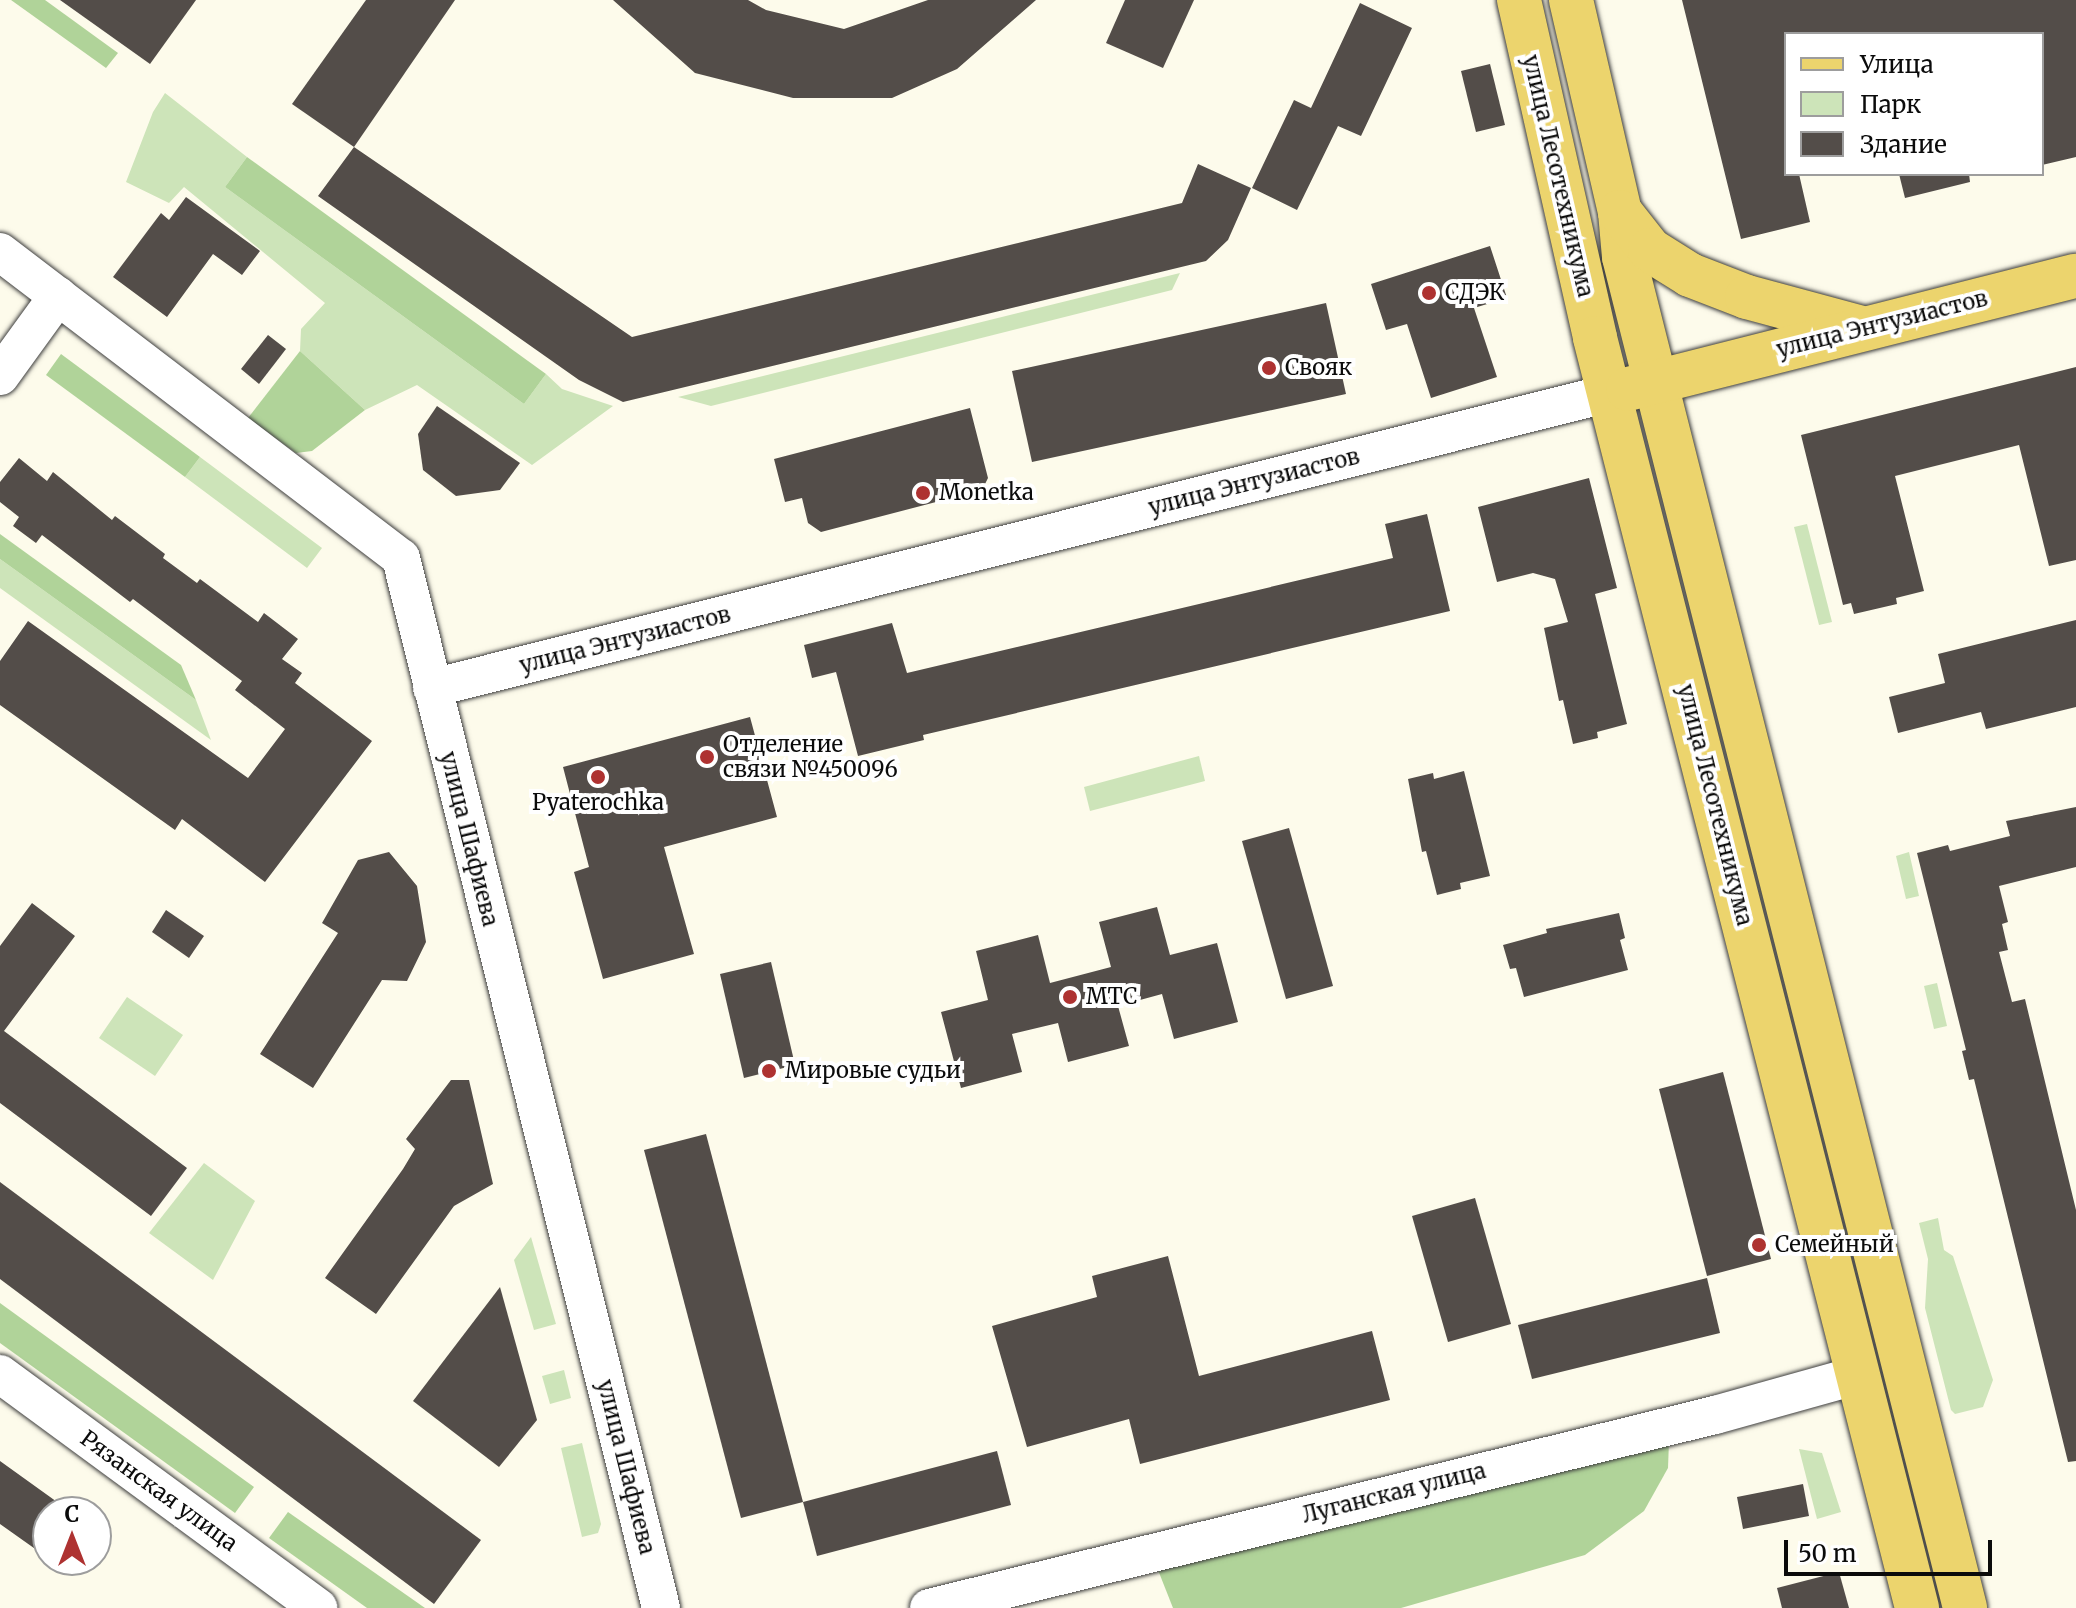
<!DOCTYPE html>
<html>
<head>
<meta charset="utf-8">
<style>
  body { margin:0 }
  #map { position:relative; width:2076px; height:1608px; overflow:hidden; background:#fdfbeb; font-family:Merriweather,serif }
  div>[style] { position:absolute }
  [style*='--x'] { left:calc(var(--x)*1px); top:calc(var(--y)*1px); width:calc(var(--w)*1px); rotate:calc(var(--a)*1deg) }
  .green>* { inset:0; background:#cde4b9 }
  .forest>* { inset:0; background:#b0d399 }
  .building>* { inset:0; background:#534d49 }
  .roads { filter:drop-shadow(0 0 2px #3e3e3e) drop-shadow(0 0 2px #3e3e3e) }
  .minor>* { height:38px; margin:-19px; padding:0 19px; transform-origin:19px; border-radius:19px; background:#fff }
  .major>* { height:44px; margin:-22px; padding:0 22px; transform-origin:22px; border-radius:22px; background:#ecd46d }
  .dots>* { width:22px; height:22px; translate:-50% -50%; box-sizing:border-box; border:4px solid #fff; border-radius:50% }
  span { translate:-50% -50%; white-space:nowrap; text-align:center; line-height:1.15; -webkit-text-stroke:8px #fff; paint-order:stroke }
  .street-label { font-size:22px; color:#0b0b0b }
  .poi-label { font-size:22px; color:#0b0b0b }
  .left { translate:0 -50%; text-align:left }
  .legend { position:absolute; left:1784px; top:32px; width:260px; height:144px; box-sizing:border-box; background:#fff; border:2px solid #9d9d9d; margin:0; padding:10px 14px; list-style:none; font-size:24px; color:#0b0b0b }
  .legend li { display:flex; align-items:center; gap:16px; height:40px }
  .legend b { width:40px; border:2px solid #9d9d9d }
  .north { position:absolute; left:32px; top:1496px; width:80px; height:80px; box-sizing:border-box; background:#fff; border:2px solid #9d9d9d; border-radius:50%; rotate:0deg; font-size:22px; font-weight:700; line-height:32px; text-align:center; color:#0b0b0b }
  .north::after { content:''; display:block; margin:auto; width:28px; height:36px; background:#ae3231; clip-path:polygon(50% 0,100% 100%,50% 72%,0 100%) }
  .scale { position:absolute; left:1784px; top:1540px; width:208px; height:36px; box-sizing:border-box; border:4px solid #0b0b0b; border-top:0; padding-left:10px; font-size:24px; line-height:28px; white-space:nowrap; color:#0b0b0b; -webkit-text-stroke:6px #fff; paint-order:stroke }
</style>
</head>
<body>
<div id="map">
  <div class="green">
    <i style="clip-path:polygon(165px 93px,247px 157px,225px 187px,524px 404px,546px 374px,562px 389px,613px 406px,532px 465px,417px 385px,365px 410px,300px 351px,301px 329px,325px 303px,184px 187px,169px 203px,126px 182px,153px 112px)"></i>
    <i style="clip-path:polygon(1180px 273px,1172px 290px,711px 406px,678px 397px)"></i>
    <i style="clip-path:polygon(200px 457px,322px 548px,307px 568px,185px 477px)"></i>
    <i style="clip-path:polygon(1807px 524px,1832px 622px,1819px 625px,1794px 527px)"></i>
    <i style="clip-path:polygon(0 559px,196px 700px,211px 740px,0 588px)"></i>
    <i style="clip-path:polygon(1199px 756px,1205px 781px,1090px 811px,1084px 787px)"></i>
    <i style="clip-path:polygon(1909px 852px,1919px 896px,1906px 899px,1896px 856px)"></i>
    <i style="clip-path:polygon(1937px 983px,1947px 1026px,1934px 1029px,1924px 986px)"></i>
    <i style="clip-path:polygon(127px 997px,183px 1035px,155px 1076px,99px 1038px)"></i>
    <i style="clip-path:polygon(204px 1163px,255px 1201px,213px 1280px,149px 1233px)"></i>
    <i style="clip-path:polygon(1938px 1218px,1944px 1250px,1953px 1256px,1993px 1380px,1983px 1407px,1955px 1414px,1951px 1410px,1925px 1308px,1928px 1259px,1919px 1223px)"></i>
    <i style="clip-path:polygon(531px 1237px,556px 1324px,534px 1330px,514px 1260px)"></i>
    <i style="clip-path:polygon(564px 1370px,571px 1398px,550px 1404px,542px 1376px)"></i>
    <i style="clip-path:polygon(582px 1443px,601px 1524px,598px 1533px,582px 1537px,561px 1448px)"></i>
    <i style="clip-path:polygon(1799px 1449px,1822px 1453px,1841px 1512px,1817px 1519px)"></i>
  </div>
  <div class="forest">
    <i style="clip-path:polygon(11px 0,45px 0,118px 53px,106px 68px)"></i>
    <i style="clip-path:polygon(247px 157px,546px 374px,524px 404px,225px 187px)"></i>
    <i style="clip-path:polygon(300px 351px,365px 410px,312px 451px,296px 453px,248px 418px)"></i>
    <i style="clip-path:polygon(61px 354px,200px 457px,185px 477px,46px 375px)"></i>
    <i style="clip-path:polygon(0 534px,181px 665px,196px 700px,0 559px)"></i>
    <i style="clip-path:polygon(0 1303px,254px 1487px,235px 1513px,0 1343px)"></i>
    <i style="clip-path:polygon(1669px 1441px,1668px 1468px,1644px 1511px,1585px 1555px,1401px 1608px,1173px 1608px,1158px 1570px)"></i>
    <i style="clip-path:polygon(288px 1512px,425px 1608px,367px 1608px,269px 1538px)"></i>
  </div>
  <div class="building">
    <i style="clip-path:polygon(60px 0,196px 0,150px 64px)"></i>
    <i style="clip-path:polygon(366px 0,455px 0,354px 147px,292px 104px)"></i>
    <i style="clip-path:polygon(613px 0,748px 0,766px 10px,844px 29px,928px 0,1036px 0,957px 69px,892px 98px,793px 98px,695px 73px)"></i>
    <i style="clip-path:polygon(1125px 0,1194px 0,1163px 68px,1106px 43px)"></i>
    <i style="clip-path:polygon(1682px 0,2076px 0,2076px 157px,2042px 165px,2042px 34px,1786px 34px,1786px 174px,1799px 174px,1810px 222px,1741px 239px)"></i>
    <i style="clip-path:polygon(1360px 3px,1412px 28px,1361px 136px,1338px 126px,1297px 210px,1252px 188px,1294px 100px,1311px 108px)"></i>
    <i style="clip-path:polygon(1490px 64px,1505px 125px,1476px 132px,1461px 71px)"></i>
    <i style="clip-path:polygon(354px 147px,632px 337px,1182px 203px,1198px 164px,1251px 188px,1228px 240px,1206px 261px,623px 402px,579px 380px,318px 196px)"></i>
    <i style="clip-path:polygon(1899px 174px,1969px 174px,1970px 182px,1905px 198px)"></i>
    <i style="clip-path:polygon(186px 197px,260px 251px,242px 275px,213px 254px,167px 317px,113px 277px,161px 213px,169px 220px)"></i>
    <i style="clip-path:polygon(1490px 246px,1507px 298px,1474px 308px,1497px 377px,1431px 398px,1407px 324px,1386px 330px,1371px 284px)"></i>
    <i style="clip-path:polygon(1326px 303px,1346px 394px,1032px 462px,1012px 371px)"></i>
    <i style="clip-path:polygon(268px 335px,286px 349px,259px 384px,241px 369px)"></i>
    <i style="clip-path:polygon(2076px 367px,2076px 560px,2049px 566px,2019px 445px,1895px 476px,1924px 591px,1896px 598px,1897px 604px,1854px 614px,1851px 603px,1843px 605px,1801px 435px)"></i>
    <i style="clip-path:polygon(437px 406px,520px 463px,500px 490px,456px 496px,423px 470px,418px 434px)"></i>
    <i style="clip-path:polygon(970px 408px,988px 478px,982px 490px,821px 532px,808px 523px,802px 498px,785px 502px,774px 459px)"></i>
    <i style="clip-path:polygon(19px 458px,47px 481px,53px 472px,112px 520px,115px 516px,165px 554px,163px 558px,197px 583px,200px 579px,258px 622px,264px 613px,298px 639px,282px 659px,302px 673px,295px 683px,372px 741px,265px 882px,182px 819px,175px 830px,0 705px,0 661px,28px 621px,248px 778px,285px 729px,235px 690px,242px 681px,133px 599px,130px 602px,42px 535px,36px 543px,13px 526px,19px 517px,0 502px,0 482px)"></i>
    <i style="clip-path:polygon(1589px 478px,1617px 588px,1595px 594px,1627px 724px,1597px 732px,1598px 738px,1573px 744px,1563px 700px,1559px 701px,1544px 628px,1568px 622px,1555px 579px,1533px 573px,1497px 582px,1478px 507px)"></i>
    <i style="clip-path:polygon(1427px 514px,1450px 611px,923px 735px,924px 740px,858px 756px,836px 672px,812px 678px,804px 645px,892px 623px,907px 673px,1393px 558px,1385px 524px)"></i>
    <i style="clip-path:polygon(2076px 620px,2076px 707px,1986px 729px,1981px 712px,1898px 733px,1889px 697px,1945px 683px,1938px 654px)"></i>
    <i style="clip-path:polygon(750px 717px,777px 817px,664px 847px,694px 954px,603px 979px,574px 872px,589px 867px,563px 767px)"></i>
    <i style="clip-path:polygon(1464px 771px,1490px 876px,1460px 883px,1461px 889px,1437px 895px,1426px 851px,1422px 852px,1408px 779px,1433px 773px,1434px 779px)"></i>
    <i style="clip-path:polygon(2076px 807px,2076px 867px,1999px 886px,2008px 922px,2002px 924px,2008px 950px,1999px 952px,2012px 1002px,2025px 999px,2076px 1210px,2076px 1461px,2068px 1462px,1974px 1079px,1969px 1080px,1962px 1051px,1966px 1050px,1917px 853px,1948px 845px,1950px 851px,2010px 836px,2006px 821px)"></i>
    <i style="clip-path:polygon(1289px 828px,1333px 986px,1286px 999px,1242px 841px)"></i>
    <i style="clip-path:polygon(389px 852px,417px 886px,426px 942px,407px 981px,382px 980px,313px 1088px,260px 1054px,338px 933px,322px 923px,358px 860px)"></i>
    <i style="clip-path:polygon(32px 903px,75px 936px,4px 1031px,187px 1168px,151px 1216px,0 1103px,0 946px)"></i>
    <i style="clip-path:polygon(1157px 907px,1170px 955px,1217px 943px,1238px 1022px,1174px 1039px,1162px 994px,1118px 1006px,1129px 1046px,1068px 1062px,1058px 1023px,1012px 1034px,1022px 1072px,961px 1088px,941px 1012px,988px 1000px,976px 951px,1038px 935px,1050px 983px,1111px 967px,1099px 922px)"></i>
    <i style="clip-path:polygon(166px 910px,204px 936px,189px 958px,152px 932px)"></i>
    <i style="clip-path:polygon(1619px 913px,1625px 938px,1620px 940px,1628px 970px,1524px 997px,1516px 968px,1510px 969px,1503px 945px,1547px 933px,1546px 929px)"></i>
    <i style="clip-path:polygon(771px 962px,795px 1065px,744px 1078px,720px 974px)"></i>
    <i style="clip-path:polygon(1723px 1072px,1771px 1259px,1707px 1276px,1659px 1089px)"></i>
    <i style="clip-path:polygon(451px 1080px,469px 1080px,493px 1184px,454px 1206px,376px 1314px,325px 1278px,403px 1169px,415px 1149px,406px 1139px)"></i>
    <i style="clip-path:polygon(706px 1134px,803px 1502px,741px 1518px,644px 1150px)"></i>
    <i style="clip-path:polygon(0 1182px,481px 1540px,434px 1604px,0 1279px)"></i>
    <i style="clip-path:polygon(1475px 1198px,1511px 1324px,1448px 1342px,1412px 1216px)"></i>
    <i style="clip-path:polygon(1168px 1256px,1199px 1376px,1372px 1331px,1390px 1400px,1140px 1464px,1129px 1419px,1027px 1447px,992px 1326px,1097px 1297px,1092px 1276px)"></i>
    <i style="clip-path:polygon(1707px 1278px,1720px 1333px,1532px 1379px,1518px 1325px)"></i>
    <i style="clip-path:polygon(500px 1287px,537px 1420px,499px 1467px,413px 1401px)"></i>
    <i style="clip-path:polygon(997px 1451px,1011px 1505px,817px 1556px,803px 1502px)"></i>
    <i style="clip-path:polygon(0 1461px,71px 1512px,48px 1512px,48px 1558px,0 1524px)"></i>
    <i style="clip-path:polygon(1803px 1484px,1809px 1516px,1743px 1529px,1737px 1497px)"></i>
    <i style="clip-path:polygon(1839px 1572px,1849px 1608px,1782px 1608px,1777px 1588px)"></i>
  </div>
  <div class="roads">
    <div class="minor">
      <i style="--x:0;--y:252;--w:504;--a:37.35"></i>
      <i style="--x:401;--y:558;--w:1082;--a:76.09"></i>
      <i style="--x:0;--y:376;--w:99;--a:-54.1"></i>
      <i style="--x:432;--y:688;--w:1214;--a:-14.06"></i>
      <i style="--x:0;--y:1374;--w:395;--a:36.3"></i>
      <i style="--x:929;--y:1608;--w:809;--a:-13.8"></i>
      <i style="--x:1715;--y:1415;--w:148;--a:-15.6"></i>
    </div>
    <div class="major">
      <i style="--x:1519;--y:0;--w:346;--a:77.3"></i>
      <i style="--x:1595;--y:338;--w:1310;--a:75.77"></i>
      <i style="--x:1571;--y:0;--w:218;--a:77"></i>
      <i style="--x:1620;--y:212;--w:45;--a:84.9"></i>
      <i style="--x:1624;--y:257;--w:1393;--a:75.83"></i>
      <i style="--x:1620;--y:212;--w:48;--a:51.7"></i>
      <i style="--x:1650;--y:250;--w:47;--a:32"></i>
      <i style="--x:1690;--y:275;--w:61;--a:21.1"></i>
      <i style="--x:1747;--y:297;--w:119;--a:15.1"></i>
      <i style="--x:1628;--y:389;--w:462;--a:-14.2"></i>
    </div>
  </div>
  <div class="dots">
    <i style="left:1429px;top:293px;background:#ae3231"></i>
    <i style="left:1269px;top:368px;background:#ae3231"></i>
    <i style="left:923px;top:493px;background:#ae3231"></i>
    <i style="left:707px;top:757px;background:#ae3231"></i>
    <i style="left:598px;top:777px;background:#ae3231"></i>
    <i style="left:1070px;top:997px;background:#ae3231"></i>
    <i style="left:769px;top:1071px;background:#ae3231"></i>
    <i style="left:1759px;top:1245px;background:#ae3231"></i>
  </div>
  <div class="street-label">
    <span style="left:1558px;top:176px;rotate:77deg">улица Лесотехникума</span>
    <span style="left:1882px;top:324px;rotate:-14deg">улица Энтузиастов</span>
    <span style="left:1254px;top:482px;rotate:-14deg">улица Энтузиастов</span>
    <span style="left:625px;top:640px;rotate:-14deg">улица Энтузиастов</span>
    <span style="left:1715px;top:805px;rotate:76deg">улица Лесотехникума</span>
    <span style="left:469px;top:839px;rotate:76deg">улица Шафиева</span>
    <span style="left:626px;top:1467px;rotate:76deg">улица Шафиева</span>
    <span style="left:159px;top:1491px;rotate:36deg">Рязанская улица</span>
    <span style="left:1394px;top:1493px;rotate:-14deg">Луганская улица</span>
  </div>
  <div class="poi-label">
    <span class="left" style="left:1445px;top:293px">СДЭК</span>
    <span class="left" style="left:1285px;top:368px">Свояк</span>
    <span class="left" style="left:939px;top:493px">Monetka</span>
    <span class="left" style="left:723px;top:757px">Отделение<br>связи №450096</span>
    <span style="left:598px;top:803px">Pyaterochka</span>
    <span class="left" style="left:1086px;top:997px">МТС</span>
    <span class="left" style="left:785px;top:1071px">Мировые судьи</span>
    <span class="left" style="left:1775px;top:1245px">Семейный</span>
  </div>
  <ul class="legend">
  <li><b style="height:10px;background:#ecd46d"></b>Улица</li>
  <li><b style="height:22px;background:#cde4b9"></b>Парк</li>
  <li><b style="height:22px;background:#534d49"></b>Здание</li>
  </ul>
  <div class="north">С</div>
  <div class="scale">50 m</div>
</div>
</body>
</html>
